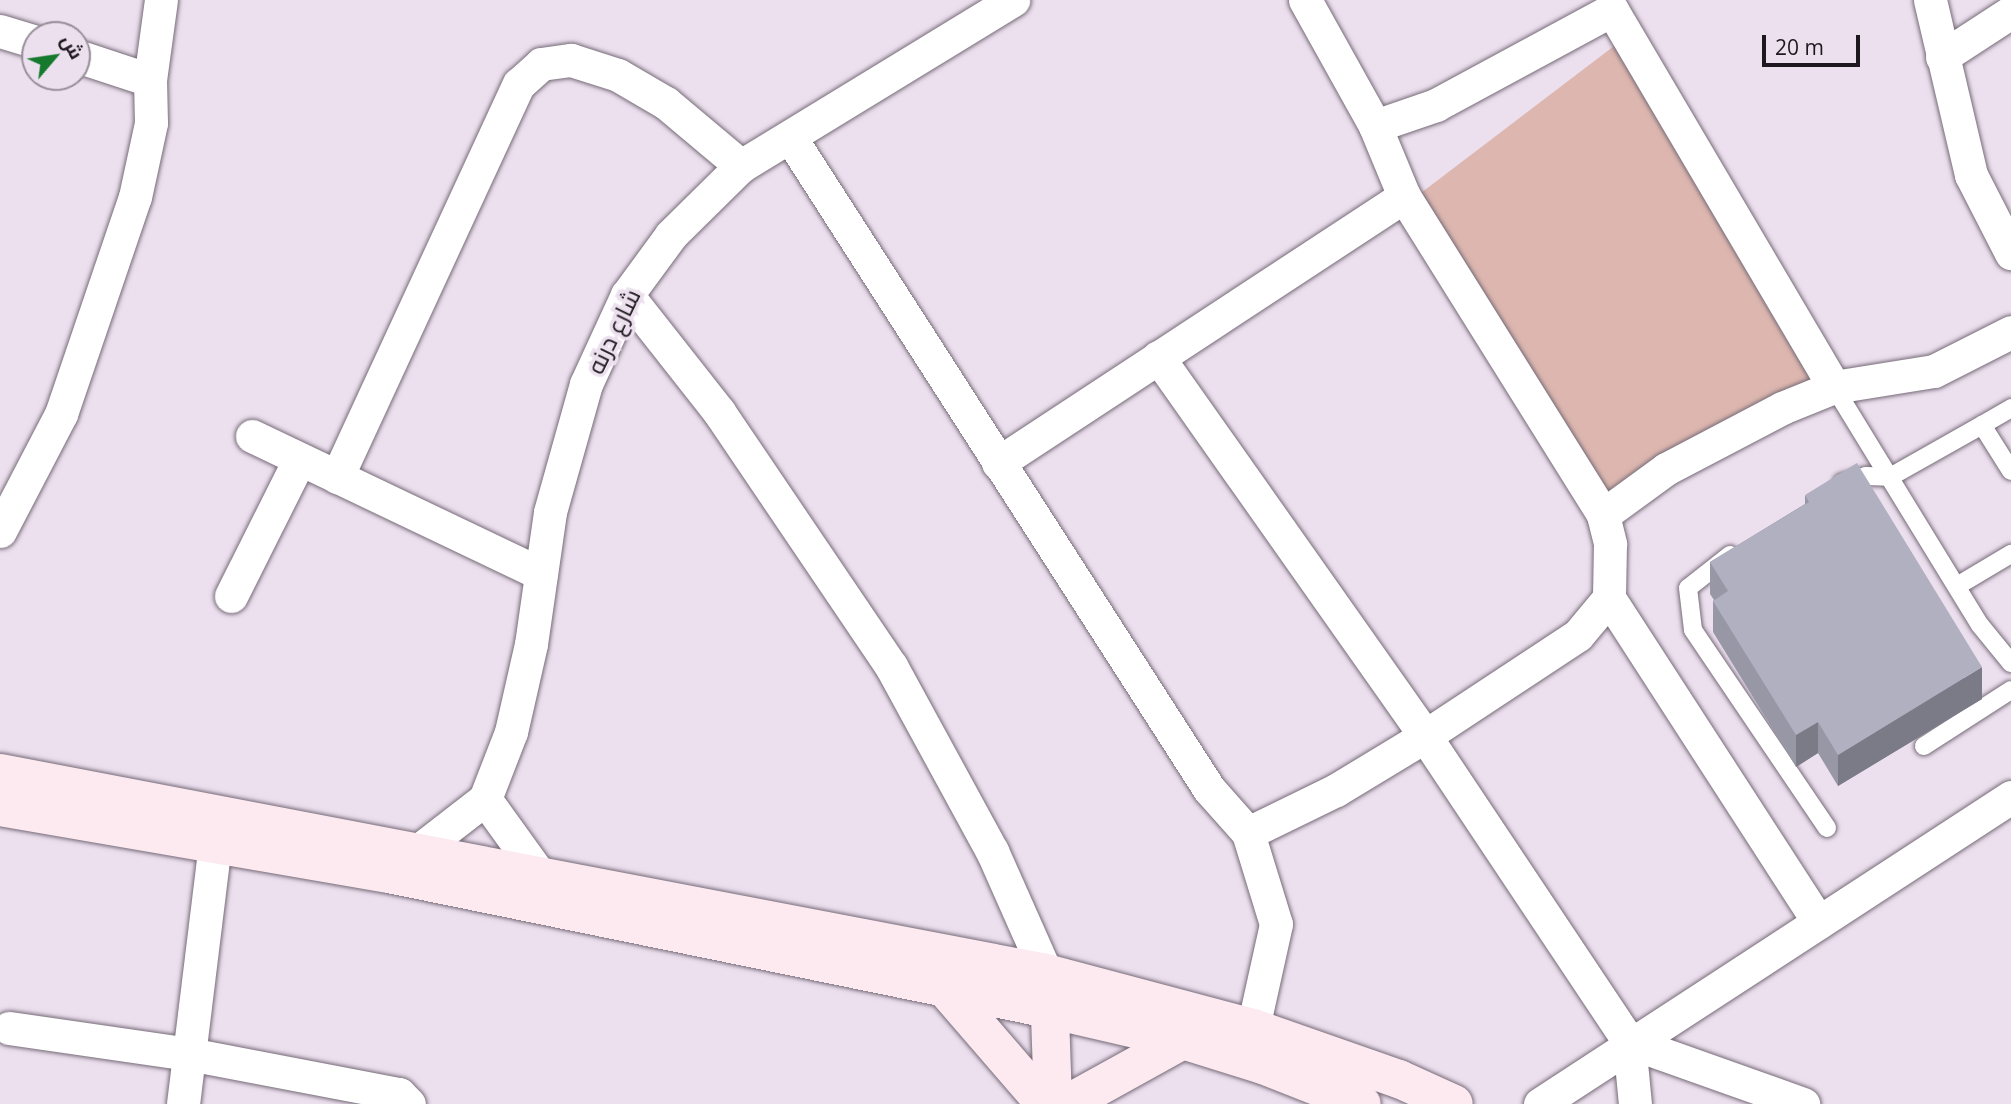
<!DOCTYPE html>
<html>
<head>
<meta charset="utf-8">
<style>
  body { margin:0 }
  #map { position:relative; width:2011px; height:1104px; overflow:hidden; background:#ecdfee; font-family:"Open Sans",Cairo,sans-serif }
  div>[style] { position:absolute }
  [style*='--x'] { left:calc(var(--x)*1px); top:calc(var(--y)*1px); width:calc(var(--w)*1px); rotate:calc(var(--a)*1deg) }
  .green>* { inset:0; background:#ddb7af }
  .roads { filter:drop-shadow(0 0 2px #766b78) drop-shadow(0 0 2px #766b78) }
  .service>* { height:18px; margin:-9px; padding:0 9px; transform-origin:9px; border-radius:9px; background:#fff }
  .minor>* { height:33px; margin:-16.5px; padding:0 16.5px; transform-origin:16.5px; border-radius:16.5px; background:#fff }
  .secondary>* { height:38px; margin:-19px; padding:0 19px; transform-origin:19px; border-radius:19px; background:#fdeaf1 }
  .wall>* { inset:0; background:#9797a6 }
  .shaded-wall>* { inset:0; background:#7b7b87 }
  .building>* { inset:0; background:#b0b0c1 }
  span { translate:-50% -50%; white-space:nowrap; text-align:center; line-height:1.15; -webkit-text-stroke:7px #ecdfee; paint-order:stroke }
  .street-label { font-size:24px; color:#1d181e }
  .north { position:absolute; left:21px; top:21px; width:70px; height:70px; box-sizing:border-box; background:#ecdfee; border:2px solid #998f9b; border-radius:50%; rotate:61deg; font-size:19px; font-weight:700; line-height:28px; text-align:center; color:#1d181e }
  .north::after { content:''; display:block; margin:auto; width:24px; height:32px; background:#157a2d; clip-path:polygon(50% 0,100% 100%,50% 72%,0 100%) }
  .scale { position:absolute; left:1762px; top:35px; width:98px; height:32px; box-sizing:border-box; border:4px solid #1d181e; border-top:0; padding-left:9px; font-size:21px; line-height:24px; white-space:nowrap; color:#1d181e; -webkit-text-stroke:5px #ecdfee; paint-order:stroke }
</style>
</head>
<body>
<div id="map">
  <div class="green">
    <i style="clip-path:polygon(1622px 40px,1819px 377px,1606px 500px,1417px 196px)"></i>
  </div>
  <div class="roads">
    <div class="service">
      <i style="--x:1834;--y:387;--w:279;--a:58.5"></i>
      <i style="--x:1980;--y:625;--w:49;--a:50.8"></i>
      <i style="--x:1982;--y:425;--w:34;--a:-30"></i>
      <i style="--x:1842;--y:483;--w:25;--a:-16"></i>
      <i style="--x:1866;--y:476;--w:24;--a:2"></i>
      <i style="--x:1890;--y:477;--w:106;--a:-29.5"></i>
      <i style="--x:1982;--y:425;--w:54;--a:57.8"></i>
      <i style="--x:1730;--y:555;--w:53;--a:141.8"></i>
      <i style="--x:1688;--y:588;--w:42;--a:83.2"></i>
      <i style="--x:1693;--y:630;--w:239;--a:55.9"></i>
      <i style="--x:1957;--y:586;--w:63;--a:-30.7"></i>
      <i style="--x:1924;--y:746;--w:103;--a:-32.8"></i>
    </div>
    <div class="minor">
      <i style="--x:1305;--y:0;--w:144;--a:60.9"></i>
      <i style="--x:1375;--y:126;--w:76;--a:67.5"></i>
      <i style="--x:1404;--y:196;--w:376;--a:58"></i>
      <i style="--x:1603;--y:515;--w:30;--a:76"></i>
      <i style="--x:1610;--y:544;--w:54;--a:91.1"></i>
      <i style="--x:1609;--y:598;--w:386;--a:57.1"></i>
      <i style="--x:1930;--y:0;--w:180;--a:76.8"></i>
      <i style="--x:1971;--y:175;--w:88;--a:62.9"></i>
      <i style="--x:0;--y:31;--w:37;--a:17"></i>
      <i style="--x:77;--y:56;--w:77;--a:18.2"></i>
      <i style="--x:150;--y:80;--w:81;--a:-82.2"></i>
      <i style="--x:1942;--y:57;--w:82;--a:-33.1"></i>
      <i style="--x:1375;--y:126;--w:65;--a:-19"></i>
      <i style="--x:1436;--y:105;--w:200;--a:-28.4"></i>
      <i style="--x:1612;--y:10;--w:438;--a:59.5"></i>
      <i style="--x:790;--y:137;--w:775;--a:57.27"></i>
      <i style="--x:1209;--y:789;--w:59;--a:48.4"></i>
      <i style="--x:1248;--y:833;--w:95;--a:72.9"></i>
      <i style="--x:1276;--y:924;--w:107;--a:102.5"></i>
      <i style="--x:627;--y:295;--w:149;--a:51.8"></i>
      <i style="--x:719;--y:412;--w:307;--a:55.9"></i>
      <i style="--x:891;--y:666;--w:211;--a:61.4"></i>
      <i style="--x:992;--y:851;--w:133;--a:66.1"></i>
      <i style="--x:1158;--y:357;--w:464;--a:54.8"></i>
      <i style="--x:1425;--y:736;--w:368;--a:56.3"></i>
      <i style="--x:1629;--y:1042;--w:62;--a:84.5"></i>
      <i style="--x:252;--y:436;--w:320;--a:25.5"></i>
      <i style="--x:998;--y:463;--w:486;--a:-33.3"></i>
      <i style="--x:337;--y:477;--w:433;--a:-65.2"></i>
      <i style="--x:519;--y:84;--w:30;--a:-42"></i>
      <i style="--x:541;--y:64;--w:30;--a:-8"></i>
      <i style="--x:571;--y:60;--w:49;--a:17.7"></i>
      <i style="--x:618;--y:75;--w:56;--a:30.3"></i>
      <i style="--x:666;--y:103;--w:98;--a:40"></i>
      <i style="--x:1603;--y:515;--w:78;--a:-36.1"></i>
      <i style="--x:1666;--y:469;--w:131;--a:-27.7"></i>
      <i style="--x:1782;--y:408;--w:56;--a:-22"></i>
      <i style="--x:1834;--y:387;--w:101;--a:-9.1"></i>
      <i style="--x:1934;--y:371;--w:86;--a:-26.9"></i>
      <i style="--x:0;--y:531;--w:132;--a:-62.5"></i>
      <i style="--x:61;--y:414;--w:229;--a:-71.2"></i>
      <i style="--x:135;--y:197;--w:76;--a:-77.8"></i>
      <i style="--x:151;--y:123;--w:43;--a:-91.3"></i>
      <i style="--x:231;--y:596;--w:152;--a:-63.4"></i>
      <i style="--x:485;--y:799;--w:92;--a:54.2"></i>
      <i style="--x:1248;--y:833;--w:98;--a:-26"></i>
      <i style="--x:1336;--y:790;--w:104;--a:-31.2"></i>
      <i style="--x:1425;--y:736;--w:183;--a:-33.4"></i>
      <i style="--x:1578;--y:635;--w:48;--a:-50"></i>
      <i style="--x:401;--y:864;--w:106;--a:-37.7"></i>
      <i style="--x:485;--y:799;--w:72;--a:-68.8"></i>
      <i style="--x:511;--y:732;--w:90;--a:-77.2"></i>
      <i style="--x:531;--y:644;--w:133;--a:-81.8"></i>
      <i style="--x:550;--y:512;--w:133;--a:-74.3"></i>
      <i style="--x:586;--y:384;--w:98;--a:-65.3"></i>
      <i style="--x:627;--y:295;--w:74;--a:-53.7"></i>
      <i style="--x:671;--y:235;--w:98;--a:-44.6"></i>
      <i style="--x:741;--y:166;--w:319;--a:-31.4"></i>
      <i style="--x:9;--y:1028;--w:182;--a:8.2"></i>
      <i style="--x:189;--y:1054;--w:214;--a:10.8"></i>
      <i style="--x:399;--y:1094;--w:14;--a:45"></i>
      <i style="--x:1629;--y:1042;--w:185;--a:19.6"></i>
      <i style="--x:183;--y:1104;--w:261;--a:-83"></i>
      <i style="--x:1540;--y:1104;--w:562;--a:-33.1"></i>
    </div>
    <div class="secondary">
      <i style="--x:0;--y:773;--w:1065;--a:10.82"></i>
      <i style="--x:1046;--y:973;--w:214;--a:14.9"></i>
      <i style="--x:1253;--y:1028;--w:155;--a:19.3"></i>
      <i style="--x:1399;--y:1079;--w:60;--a:24.4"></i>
      <i style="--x:0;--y:807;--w:390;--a:9.8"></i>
      <i style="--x:384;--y:873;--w:683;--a:11.57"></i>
      <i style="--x:1053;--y:1010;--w:133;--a:13"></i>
      <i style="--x:1183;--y:1040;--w:84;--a:17.4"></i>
      <i style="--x:1263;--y:1065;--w:106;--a:21.5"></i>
      <i style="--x:944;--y:987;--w:155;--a:49.2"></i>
      <i style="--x:1049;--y:987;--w:117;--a:88"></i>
      <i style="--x:1067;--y:1104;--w:132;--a:-28.9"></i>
    </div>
  </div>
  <div class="wall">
    <i style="clip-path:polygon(1805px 495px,1982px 699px,1838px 786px,1818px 753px,1796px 767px,1713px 632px,1713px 601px,1714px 600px,1710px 594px,1710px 562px,1805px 504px)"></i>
  </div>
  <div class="shaded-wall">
    <i style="clip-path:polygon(1982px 667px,1982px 699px,1838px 786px,1838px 755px)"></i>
    <i style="clip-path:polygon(1818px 722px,1818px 753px,1796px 767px,1796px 735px)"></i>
  </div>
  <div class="building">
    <i style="clip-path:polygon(1857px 463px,1982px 667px,1838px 755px,1818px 722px,1796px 735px,1713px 601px,1728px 591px,1710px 562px,1809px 502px,1805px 495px)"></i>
  </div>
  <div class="street-label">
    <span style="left:613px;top:331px;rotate:-64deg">شارع درنه</span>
  </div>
  <div class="north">ش</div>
  <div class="scale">20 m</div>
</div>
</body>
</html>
